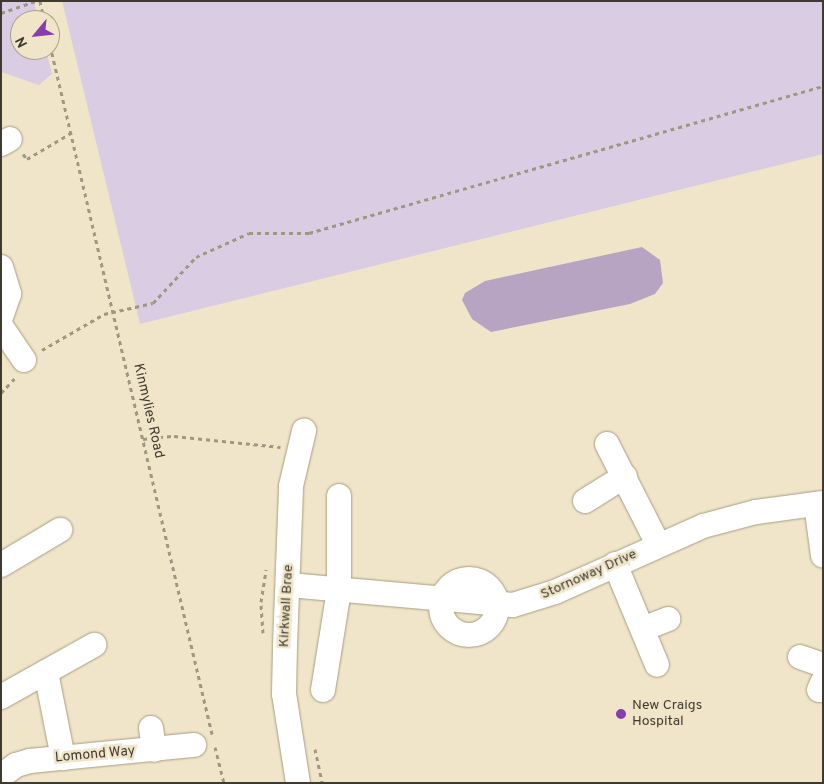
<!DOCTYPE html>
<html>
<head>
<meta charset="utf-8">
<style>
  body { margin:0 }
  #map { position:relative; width:824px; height:784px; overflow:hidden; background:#f1e5c9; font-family:Overpass,sans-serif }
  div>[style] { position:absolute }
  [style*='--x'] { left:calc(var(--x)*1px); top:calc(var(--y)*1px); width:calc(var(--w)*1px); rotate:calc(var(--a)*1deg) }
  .green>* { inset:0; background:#dacde3 }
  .water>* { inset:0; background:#b7a4c3 }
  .path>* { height:3px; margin-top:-1.5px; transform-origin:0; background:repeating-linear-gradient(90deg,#a09783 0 4px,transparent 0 8px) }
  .roads { filter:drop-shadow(0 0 1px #a89d82) drop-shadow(0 0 1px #a89d82) }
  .minor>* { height:24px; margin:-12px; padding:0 12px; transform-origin:12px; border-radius:12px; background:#fff }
  .minor>.ring { margin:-12px; padding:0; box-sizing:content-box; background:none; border:24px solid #fff; border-radius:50% }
  .dots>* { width:14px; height:14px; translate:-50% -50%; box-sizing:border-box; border:2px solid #f1e5c9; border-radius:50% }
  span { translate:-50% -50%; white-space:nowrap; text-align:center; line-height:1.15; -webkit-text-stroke:5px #f1e5c9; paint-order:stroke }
  .street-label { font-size:14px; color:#3f3a2f }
  .poi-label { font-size:14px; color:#3f3a2f }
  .left { translate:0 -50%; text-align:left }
  .frame { position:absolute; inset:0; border:2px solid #3f3a2f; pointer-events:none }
  .north { position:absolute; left:10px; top:10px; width:50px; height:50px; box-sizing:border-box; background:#f1e5c9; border:1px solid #aaa18b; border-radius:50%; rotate:242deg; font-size:14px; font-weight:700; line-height:20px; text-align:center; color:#3f3a2f }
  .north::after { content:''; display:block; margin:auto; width:18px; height:22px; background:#873daf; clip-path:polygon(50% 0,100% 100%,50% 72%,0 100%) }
</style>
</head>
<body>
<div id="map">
  <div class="green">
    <i style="clip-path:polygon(1px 1px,34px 1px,38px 20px,20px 20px,20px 50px,46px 50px,52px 74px,39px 85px,1px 72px)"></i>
    <i style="clip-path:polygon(62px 1px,823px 1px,823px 154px,140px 324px)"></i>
  </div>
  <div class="water">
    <i style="clip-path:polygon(642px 247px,660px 260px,663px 283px,655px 294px,630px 304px,491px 332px,472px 319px,462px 300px,465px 293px,485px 281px)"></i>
  </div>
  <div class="path">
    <i style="--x:40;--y:1;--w:19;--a:78"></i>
    <i style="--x:1;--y:13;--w:36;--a:-19"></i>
    <i style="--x:50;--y:45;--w:708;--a:76.77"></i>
    <i style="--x:23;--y:154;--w:6;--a:51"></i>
    <i style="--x:27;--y:159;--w:51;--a:-30.6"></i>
    <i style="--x:42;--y:350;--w:72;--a:-30.1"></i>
    <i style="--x:104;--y:314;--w:50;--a:-12.7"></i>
    <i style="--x:153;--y:303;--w:63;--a:-46.9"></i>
    <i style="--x:196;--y:257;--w:58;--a:-24.4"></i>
    <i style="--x:249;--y:233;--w:60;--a:0"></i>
    <i style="--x:309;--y:233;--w:535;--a:-15.96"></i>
    <i style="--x:1;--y:393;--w:22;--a:-47"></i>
    <i style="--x:143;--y:439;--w:31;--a:-6"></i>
    <i style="--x:174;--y:436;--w:107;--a:5.9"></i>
    <i style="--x:263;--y:633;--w:31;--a:-94"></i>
    <i style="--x:261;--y:602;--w:33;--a:-81"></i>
    <i style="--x:215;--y:747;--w:37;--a:76"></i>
    <i style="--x:315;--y:749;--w:35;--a:78"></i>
  </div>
  <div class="roads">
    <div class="minor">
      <i style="--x:1;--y:144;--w:10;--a:-29"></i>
      <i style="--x:1;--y:267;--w:28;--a:73"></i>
      <i style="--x:9;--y:294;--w:24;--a:109"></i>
      <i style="--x:1;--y:326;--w:41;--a:55.9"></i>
      <i style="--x:607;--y:444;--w:112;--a:63"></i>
      <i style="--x:585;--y:501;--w:47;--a:-32"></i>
      <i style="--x:816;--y:504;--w:52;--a:82.3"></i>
      <i style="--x:615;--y:564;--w:109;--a:67.4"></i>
      <i style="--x:1;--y:565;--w:69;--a:-30.7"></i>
      <i class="ring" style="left:441px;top:579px;width:32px;height:32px"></i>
      <i style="--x:289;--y:585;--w:225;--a:5.1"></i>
      <i style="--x:513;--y:605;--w:44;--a:-17.2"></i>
      <i style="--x:555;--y:592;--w:162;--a:-24"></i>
      <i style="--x:703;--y:526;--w:55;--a:-14.8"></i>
      <i style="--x:756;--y:512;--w:68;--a:-7.7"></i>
      <i style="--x:645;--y:628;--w:25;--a:-21"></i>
      <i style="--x:800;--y:657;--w:24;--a:19"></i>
      <i style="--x:46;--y:672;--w:88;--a:78.8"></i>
      <i style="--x:323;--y:690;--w:101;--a:-80.9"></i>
      <i style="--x:339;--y:590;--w:94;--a:-90"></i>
      <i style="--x:819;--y:690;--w:10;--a:-66"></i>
      <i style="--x:1;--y:697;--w:107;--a:-29.2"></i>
      <i style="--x:151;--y:728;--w:22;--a:82"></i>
      <i style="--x:1;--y:776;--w:19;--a:-36"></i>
      <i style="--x:16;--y:765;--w:15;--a:-16"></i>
      <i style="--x:30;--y:761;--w:165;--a:-5.6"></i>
      <i style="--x:298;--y:783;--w:90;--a:-98.9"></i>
      <i style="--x:284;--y:694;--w:49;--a:-88.8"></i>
      <i style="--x:285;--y:645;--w:159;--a:-87.8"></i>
      <i style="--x:291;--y:486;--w:57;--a:-76.7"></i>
    </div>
  </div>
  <div class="dots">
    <i style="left:621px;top:714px;background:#873daf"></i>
  </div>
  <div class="street-label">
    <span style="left:148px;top:411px;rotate:77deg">Kinmylies Road</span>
    <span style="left:589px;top:575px;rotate:-24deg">Stornoway Drive</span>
    <span style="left:287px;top:606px;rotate:-87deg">Kirkwall Brae</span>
    <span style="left:95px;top:755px;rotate:-5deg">Lomond Way</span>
  </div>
  <div class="poi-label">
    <span class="left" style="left:632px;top:714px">New Craigs<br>Hospital</span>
  </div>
  <div class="frame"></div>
  <div class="north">N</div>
</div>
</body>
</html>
